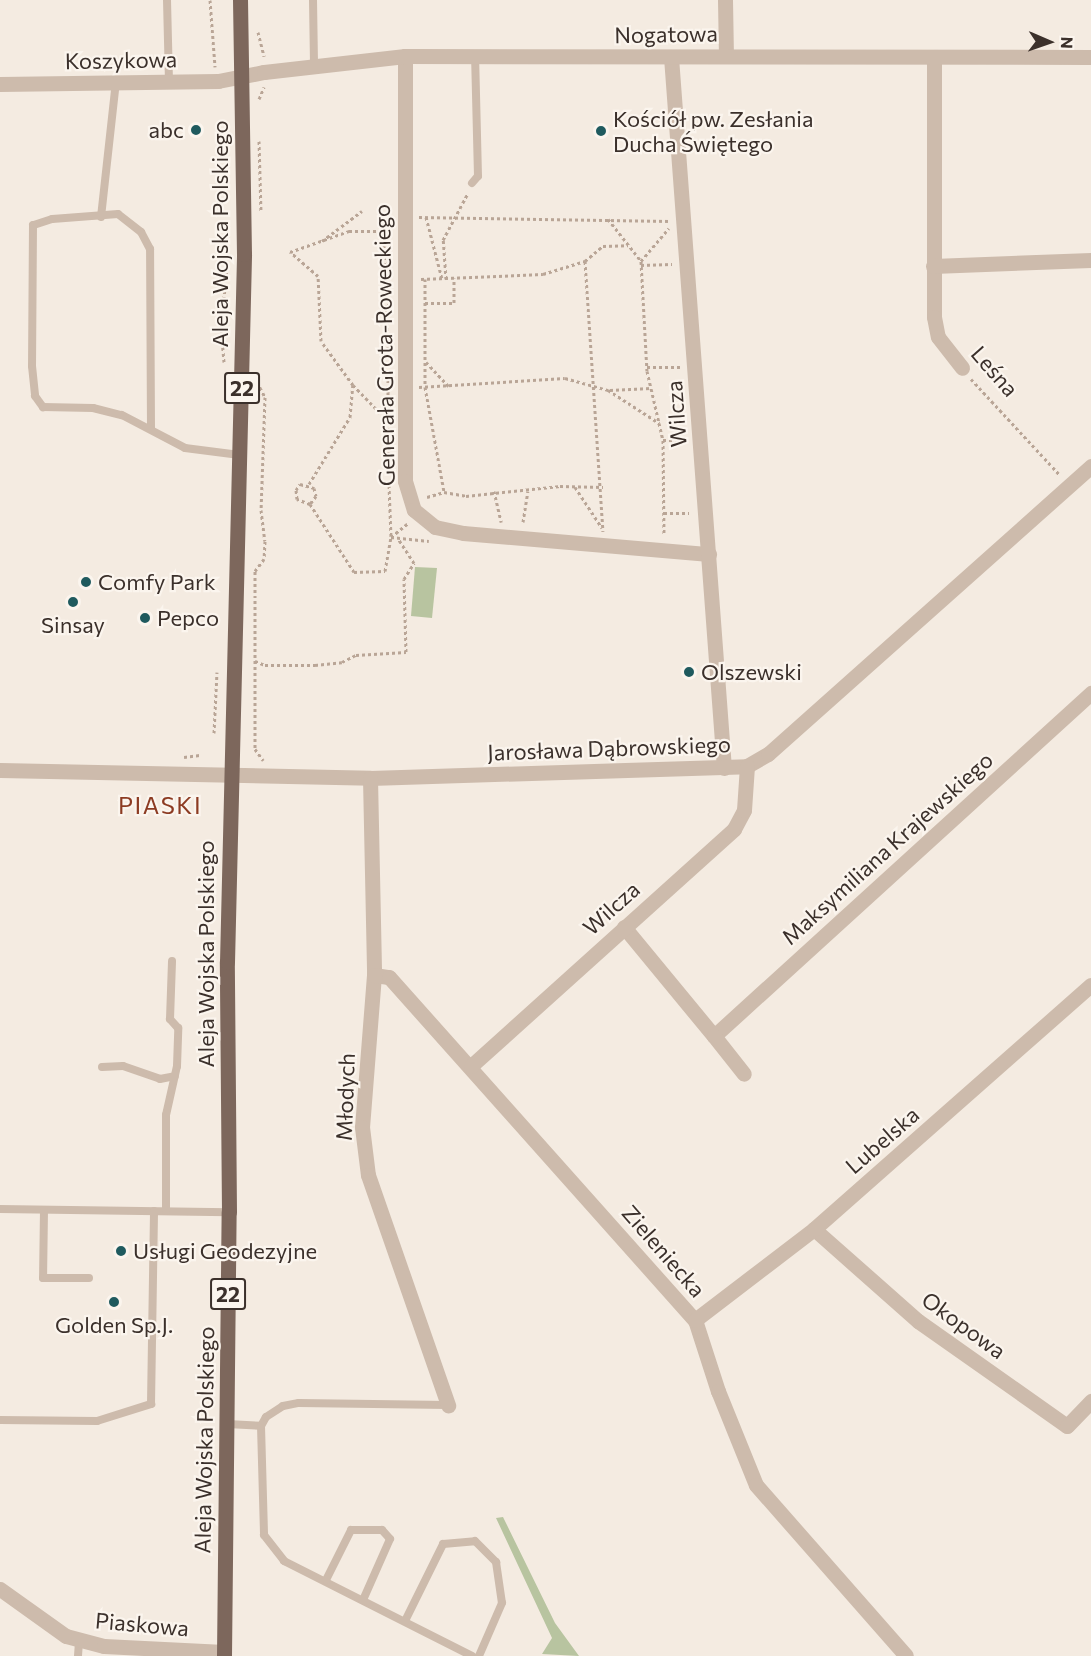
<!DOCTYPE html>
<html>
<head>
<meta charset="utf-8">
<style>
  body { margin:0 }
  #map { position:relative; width:1091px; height:1656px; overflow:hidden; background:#f4ebe1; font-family:Commissioner,sans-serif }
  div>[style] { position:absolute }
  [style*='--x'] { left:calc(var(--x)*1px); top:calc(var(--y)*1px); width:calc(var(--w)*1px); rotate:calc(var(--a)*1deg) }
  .green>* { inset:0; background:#b8c4a0 }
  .path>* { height:3px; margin-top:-1.5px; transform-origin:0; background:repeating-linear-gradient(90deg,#b9a596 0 3px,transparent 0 6px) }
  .lane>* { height:8px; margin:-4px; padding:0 4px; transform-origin:4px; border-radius:4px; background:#cdbbac }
  .street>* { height:15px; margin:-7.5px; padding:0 7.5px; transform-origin:7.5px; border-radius:7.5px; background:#cdbbac }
  .primary>* { height:15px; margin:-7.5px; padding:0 7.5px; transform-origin:7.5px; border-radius:7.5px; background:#7d675c }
  .dots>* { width:16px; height:16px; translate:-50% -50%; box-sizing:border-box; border:3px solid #fbf5ee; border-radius:50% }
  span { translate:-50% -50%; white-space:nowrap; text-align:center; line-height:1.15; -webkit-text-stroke:4.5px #fbf5ee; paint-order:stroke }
  .shield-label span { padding:2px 4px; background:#fbf5ee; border:2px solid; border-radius:4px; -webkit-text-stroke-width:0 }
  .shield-label { font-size:21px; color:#3b302b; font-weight:700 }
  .street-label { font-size:22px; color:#3b302b }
  .poi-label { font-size:22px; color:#3b302b }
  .left { translate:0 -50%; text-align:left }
  .right { translate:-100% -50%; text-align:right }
  .neighbourhood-label { font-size:24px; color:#8c3b22; letter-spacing:1.5px }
  .north { position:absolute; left:1019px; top:12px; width:60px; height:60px; -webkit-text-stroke:4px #fbf5ee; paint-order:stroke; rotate:92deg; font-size:16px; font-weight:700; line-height:24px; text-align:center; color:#3b302b }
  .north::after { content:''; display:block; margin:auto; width:21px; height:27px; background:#3b302b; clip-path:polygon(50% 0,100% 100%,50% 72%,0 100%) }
</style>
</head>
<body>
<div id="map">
  <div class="green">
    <i style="clip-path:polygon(415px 567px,437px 568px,432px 618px,411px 616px)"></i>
    <i style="clip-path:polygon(503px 1517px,555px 1623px,579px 1656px,542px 1654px,552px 1638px,496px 1518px)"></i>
  </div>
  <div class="path">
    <i style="--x:210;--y:0;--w:67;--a:85.7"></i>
    <i style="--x:258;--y:32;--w:25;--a:76"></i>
    <i style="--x:259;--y:99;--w:13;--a:-67"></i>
    <i style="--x:259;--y:141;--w:71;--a:88.4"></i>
    <i style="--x:419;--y:217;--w:251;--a:0.9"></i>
    <i style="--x:426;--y:217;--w:64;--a:75.5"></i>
    <i style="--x:608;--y:219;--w:53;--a:51.8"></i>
    <i style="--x:641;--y:261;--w:110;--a:86.9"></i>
    <i style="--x:647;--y:371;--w:53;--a:77"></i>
    <i style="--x:322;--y:241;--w:50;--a:-36.9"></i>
    <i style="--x:585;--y:261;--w:23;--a:-40"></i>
    <i style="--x:603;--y:246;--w:25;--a:-2"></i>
    <i style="--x:641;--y:261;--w:43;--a:-49.7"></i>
    <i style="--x:641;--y:265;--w:31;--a:-2"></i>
    <i style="--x:421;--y:279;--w:122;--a:-2.3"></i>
    <i style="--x:543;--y:274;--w:44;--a:-17.2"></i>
    <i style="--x:585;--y:261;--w:271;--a:86.2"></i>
    <i style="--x:425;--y:279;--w:108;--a:90"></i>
    <i style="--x:425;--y:387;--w:107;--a:79.7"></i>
    <i style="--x:446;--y:279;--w:39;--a:-94"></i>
    <i style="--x:443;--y:240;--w:53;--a:-62"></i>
    <i style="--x:425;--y:303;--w:29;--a:0"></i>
    <i style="--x:454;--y:303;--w:25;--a:-90"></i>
    <i style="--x:388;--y:349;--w:105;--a:-92.2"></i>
    <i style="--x:384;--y:244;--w:11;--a:-56"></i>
    <i style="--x:224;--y:362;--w:33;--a:-95"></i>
    <i style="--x:221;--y:329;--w:62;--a:-84.5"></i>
    <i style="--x:426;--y:362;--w:33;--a:47"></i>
    <i style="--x:647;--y:367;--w:34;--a:0"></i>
    <i style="--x:971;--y:379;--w:131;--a:47.2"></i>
    <i style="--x:388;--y:380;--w:77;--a:90"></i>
    <i style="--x:257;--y:382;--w:17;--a:62"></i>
    <i style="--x:265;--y:397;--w:113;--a:92"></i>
    <i style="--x:261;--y:510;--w:31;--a:83"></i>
    <i style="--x:265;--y:541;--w:18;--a:93"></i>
    <i style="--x:264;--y:559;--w:15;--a:127"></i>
    <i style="--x:255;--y:571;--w:178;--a:90"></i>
    <i style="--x:255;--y:749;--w:14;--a:54"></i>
    <i style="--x:353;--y:385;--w:46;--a:45.9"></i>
    <i style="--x:419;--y:387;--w:146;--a:-3.5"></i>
    <i style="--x:565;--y:378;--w:45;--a:15.6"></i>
    <i style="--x:608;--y:390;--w:61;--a:32.9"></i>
    <i style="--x:659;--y:423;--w:17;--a:77"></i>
    <i style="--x:663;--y:440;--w:21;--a:0"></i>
    <i style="--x:610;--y:390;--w:41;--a:-2.8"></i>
    <i style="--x:663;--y:440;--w:95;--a:89.4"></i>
    <i style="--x:309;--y:484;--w:79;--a:-58.5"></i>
    <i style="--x:350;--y:417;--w:32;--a:-85"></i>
    <i style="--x:353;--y:385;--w:54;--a:-126"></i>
    <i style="--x:321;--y:341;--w:65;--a:-92.6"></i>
    <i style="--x:318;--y:276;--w:37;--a:-139"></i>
    <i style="--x:290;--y:252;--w:63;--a:-19.6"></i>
    <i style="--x:349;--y:231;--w:31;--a:0"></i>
    <i style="--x:380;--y:231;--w:11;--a:41"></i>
    <i style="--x:389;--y:485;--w:52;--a:87.8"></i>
    <i style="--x:391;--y:537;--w:38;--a:6"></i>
    <i style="--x:575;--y:487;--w:49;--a:56.6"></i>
    <i style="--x:494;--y:491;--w:32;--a:77"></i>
    <i style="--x:427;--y:497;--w:18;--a:-16"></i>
    <i style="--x:444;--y:492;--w:22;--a:10"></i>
    <i style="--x:466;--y:496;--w:95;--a:-6.1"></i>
    <i style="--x:560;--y:486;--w:43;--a:1.3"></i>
    <i style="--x:310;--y:504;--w:14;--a:-159"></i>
    <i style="--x:297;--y:499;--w:9;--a:-96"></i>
    <i style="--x:296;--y:490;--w:7;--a:-56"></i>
    <i style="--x:300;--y:484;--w:15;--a:16"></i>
    <i style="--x:314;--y:488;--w:8;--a:76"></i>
    <i style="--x:316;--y:496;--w:10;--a:127"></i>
    <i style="--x:310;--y:504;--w:81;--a:57.1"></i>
    <i style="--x:354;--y:572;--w:31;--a:-2"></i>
    <i style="--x:385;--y:571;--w:35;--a:-80"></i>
    <i style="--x:391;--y:537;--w:21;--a:-39"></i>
    <i style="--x:664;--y:513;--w:25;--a:0"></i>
    <i style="--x:523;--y:522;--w:31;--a:-81"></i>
    <i style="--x:255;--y:661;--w:11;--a:22"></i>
    <i style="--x:265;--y:665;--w:50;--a:0"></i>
    <i style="--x:315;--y:665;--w:27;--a:-6"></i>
    <i style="--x:342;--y:662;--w:16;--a:-27"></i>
    <i style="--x:356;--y:655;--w:50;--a:-3.4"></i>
    <i style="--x:406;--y:652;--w:73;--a:-91.6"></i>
    <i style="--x:404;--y:579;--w:19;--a:-58"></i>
    <i style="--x:414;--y:563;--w:30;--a:-123"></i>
    <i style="--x:214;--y:733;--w:61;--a:-87.2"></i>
    <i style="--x:184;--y:757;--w:16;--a:-7"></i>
  </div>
  <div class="lane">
    <i style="--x:167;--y:0;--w:82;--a:88.6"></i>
    <i style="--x:313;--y:0;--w:66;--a:89.1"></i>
    <i style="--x:472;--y:183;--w:9;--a:-49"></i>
    <i style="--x:478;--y:176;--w:120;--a:-91.4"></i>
    <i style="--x:101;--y:217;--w:136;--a:-83.7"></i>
    <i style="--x:151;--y:428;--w:179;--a:-90.3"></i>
    <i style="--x:150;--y:249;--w:19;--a:-118"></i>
    <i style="--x:141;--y:232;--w:29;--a:-142"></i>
    <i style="--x:118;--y:214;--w:66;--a:175.7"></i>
    <i style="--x:52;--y:219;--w:20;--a:162"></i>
    <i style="--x:33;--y:225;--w:141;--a:90.4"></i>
    <i style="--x:32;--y:366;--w:30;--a:84"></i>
    <i style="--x:35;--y:396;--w:14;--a:54"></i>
    <i style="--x:43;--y:407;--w:50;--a:1.1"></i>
    <i style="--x:93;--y:408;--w:30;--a:14"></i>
    <i style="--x:122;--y:415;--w:71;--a:27.6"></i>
    <i style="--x:185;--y:448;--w:55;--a:7.3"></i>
    <i style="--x:102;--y:1067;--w:21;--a:-3"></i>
    <i style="--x:123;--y:1066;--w:39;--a:19"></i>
    <i style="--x:160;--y:1079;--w:15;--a:-11"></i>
    <i style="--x:0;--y:1209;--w:229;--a:0.8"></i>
    <i style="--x:44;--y:1210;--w:68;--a:90.8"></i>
    <i style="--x:43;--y:1278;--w:46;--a:0"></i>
    <i style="--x:166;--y:1211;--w:96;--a:-90"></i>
    <i style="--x:166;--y:1115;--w:50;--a:-77.3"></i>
    <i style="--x:177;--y:1066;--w:38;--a:-88"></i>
    <i style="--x:178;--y:1028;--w:12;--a:-132"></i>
    <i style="--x:170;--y:1019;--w:58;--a:-88"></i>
    <i style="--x:0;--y:1420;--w:97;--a:0.6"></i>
    <i style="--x:97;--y:1421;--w:57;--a:-17.5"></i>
    <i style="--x:151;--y:1404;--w:193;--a:-89.1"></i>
    <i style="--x:227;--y:1424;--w:34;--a:3"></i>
    <i style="--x:261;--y:1426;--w:109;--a:88.4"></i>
    <i style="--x:264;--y:1535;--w:33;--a:52"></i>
    <i style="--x:284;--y:1561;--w:211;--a:26.8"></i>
    <i style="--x:261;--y:1426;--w:10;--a:-61"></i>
    <i style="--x:266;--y:1417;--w:20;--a:-33"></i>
    <i style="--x:283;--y:1406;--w:16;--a:-11"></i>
    <i style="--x:299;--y:1403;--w:149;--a:0.8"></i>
    <i style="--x:326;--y:1580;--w:56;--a:-63.4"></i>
    <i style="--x:351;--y:1530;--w:31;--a:0"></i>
    <i style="--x:382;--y:1530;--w:12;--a:48"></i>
    <i style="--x:390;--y:1539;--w:67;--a:113.9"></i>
    <i style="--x:405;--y:1621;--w:86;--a:-63.7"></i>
    <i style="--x:443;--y:1544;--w:32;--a:-5"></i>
    <i style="--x:475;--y:1541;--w:30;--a:45"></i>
    <i style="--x:496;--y:1562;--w:41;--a:81.7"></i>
    <i style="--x:502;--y:1603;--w:58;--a:113.5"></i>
    <i style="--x:78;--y:1656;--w:16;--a:-86"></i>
  </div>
  <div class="street">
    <i style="--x:725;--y:0;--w:55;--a:89"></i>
    <i style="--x:405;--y:56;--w:425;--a:90"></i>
    <i style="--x:405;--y:481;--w:30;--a:73"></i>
    <i style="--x:414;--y:510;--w:27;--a:39"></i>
    <i style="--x:435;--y:527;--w:29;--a:12"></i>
    <i style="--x:463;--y:533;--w:247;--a:4.9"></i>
    <i style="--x:671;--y:57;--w:713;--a:85.74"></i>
    <i style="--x:934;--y:57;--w:260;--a:90"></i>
    <i style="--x:934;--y:317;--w:20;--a:79"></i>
    <i style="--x:938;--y:337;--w:39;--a:52"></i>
    <i style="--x:0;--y:84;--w:218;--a:-0.8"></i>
    <i style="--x:218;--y:81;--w:47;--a:-11.1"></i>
    <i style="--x:264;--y:72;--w:142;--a:-6.5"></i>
    <i style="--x:405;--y:56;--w:686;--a:0.08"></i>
    <i style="--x:933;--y:266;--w:158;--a:-2.2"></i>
    <i style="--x:0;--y:770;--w:370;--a:1.2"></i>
    <i style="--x:370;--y:778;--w:377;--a:-1.8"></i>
    <i style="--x:747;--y:766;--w:24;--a:-30"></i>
    <i style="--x:768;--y:754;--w:433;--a:-41.7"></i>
    <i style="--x:370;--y:778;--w:197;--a:88.8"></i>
    <i style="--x:374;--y:975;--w:152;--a:94.5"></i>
    <i style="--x:362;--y:1127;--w:48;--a:82.9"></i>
    <i style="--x:368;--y:1175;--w:244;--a:70.8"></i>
    <i style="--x:624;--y:927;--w:141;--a:50.5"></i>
    <i style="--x:714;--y:1036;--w:510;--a:-42.3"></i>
    <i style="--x:374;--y:975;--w:15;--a:8"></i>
    <i style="--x:389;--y:977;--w:460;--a:48.3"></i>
    <i style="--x:695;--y:1320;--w:75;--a:72.1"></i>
    <i style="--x:718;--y:1391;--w:101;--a:68"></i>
    <i style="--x:756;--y:1485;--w:227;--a:48.7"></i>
    <i style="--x:714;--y:1036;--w:48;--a:51.7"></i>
    <i style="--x:471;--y:1066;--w:354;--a:-42"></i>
    <i style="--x:734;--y:829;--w:21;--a:-62"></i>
    <i style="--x:744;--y:810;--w:44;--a:-86.1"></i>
    <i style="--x:814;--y:1229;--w:139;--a:41.5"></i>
    <i style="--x:918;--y:1321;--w:182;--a:35.2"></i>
    <i style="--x:1067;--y:1426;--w:35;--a:-46"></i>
    <i style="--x:695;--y:1320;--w:150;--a:-37.4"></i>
    <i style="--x:814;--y:1229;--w:369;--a:-41.4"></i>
    <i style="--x:0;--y:1589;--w:81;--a:35.5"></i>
    <i style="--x:66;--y:1636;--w:39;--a:15"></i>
    <i style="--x:104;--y:1646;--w:120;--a:2.9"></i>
  </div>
  <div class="primary">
    <i style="--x:224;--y:1656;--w:444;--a:-89.4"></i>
    <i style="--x:229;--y:1212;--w:250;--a:-90.5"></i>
    <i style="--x:227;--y:962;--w:708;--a:-88.62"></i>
    <i style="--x:244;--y:254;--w:254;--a:-90.9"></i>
  </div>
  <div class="dots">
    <i style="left:196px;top:130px;background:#1f5a5e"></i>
    <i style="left:601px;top:131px;background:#1f5a5e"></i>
    <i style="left:86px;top:582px;background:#1f5a5e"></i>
    <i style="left:73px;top:602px;background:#1f5a5e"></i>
    <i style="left:145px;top:618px;background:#1f5a5e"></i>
    <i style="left:689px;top:672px;background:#1f5a5e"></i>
    <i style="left:121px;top:1251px;background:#1f5a5e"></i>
    <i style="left:114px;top:1302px;background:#1f5a5e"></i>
  </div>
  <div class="shield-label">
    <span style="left:242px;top:388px">22</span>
    <span style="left:228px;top:1294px">22</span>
  </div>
  <div class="street-label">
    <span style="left:666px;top:34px;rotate:-1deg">Nogatowa</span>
    <span style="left:121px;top:60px;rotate:-1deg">Koszykowa</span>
    <span style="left:220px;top:234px;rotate:-90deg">Aleja Wojska Polskiego</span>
    <span style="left:384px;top:345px;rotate:-91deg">Generała Grota-Roweckiego</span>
    <span style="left:995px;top:371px;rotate:49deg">Leśna</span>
    <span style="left:676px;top:414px;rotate:-94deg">Wilcza</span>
    <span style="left:609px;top:748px;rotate:-2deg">Jarosława Dąbrowskiego</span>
    <span style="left:887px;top:848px;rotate:-42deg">Maksymiliana Krajewskiego</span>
    <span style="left:611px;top:908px;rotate:-42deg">Wilcza</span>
    <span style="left:206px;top:954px;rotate:-90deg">Aleja Wojska Polskiego</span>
    <span style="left:345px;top:1097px;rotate:-88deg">Młodych</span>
    <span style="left:882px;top:1140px;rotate:-41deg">Lubelska</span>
    <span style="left:664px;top:1251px;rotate:49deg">Zieleniecka</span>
    <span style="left:964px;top:1325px;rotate:36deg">Okopowa</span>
    <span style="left:204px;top:1440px;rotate:-89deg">Aleja Wojska Polskiego</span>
    <span style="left:142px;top:1624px;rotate:5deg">Piaskowa</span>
  </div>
  <div class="poi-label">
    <span class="left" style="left:613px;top:131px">Kościół pw. Zesłania<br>Ducha Świętego</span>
    <span class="right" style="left:184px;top:130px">abc</span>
    <span class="left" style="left:98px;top:582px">Comfy Park</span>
    <span class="left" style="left:157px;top:618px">Pepco</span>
    <span style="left:73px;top:625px">Sinsay</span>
    <span class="left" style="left:701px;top:672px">Olszewski</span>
    <span class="left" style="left:133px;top:1251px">Usługi Geodezyjne</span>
    <span style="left:114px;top:1325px">Golden Sp.J.</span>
  </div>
  <div class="neighbourhood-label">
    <span style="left:160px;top:805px">PIASKI</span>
  </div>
  <div class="north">N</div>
</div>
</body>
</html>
